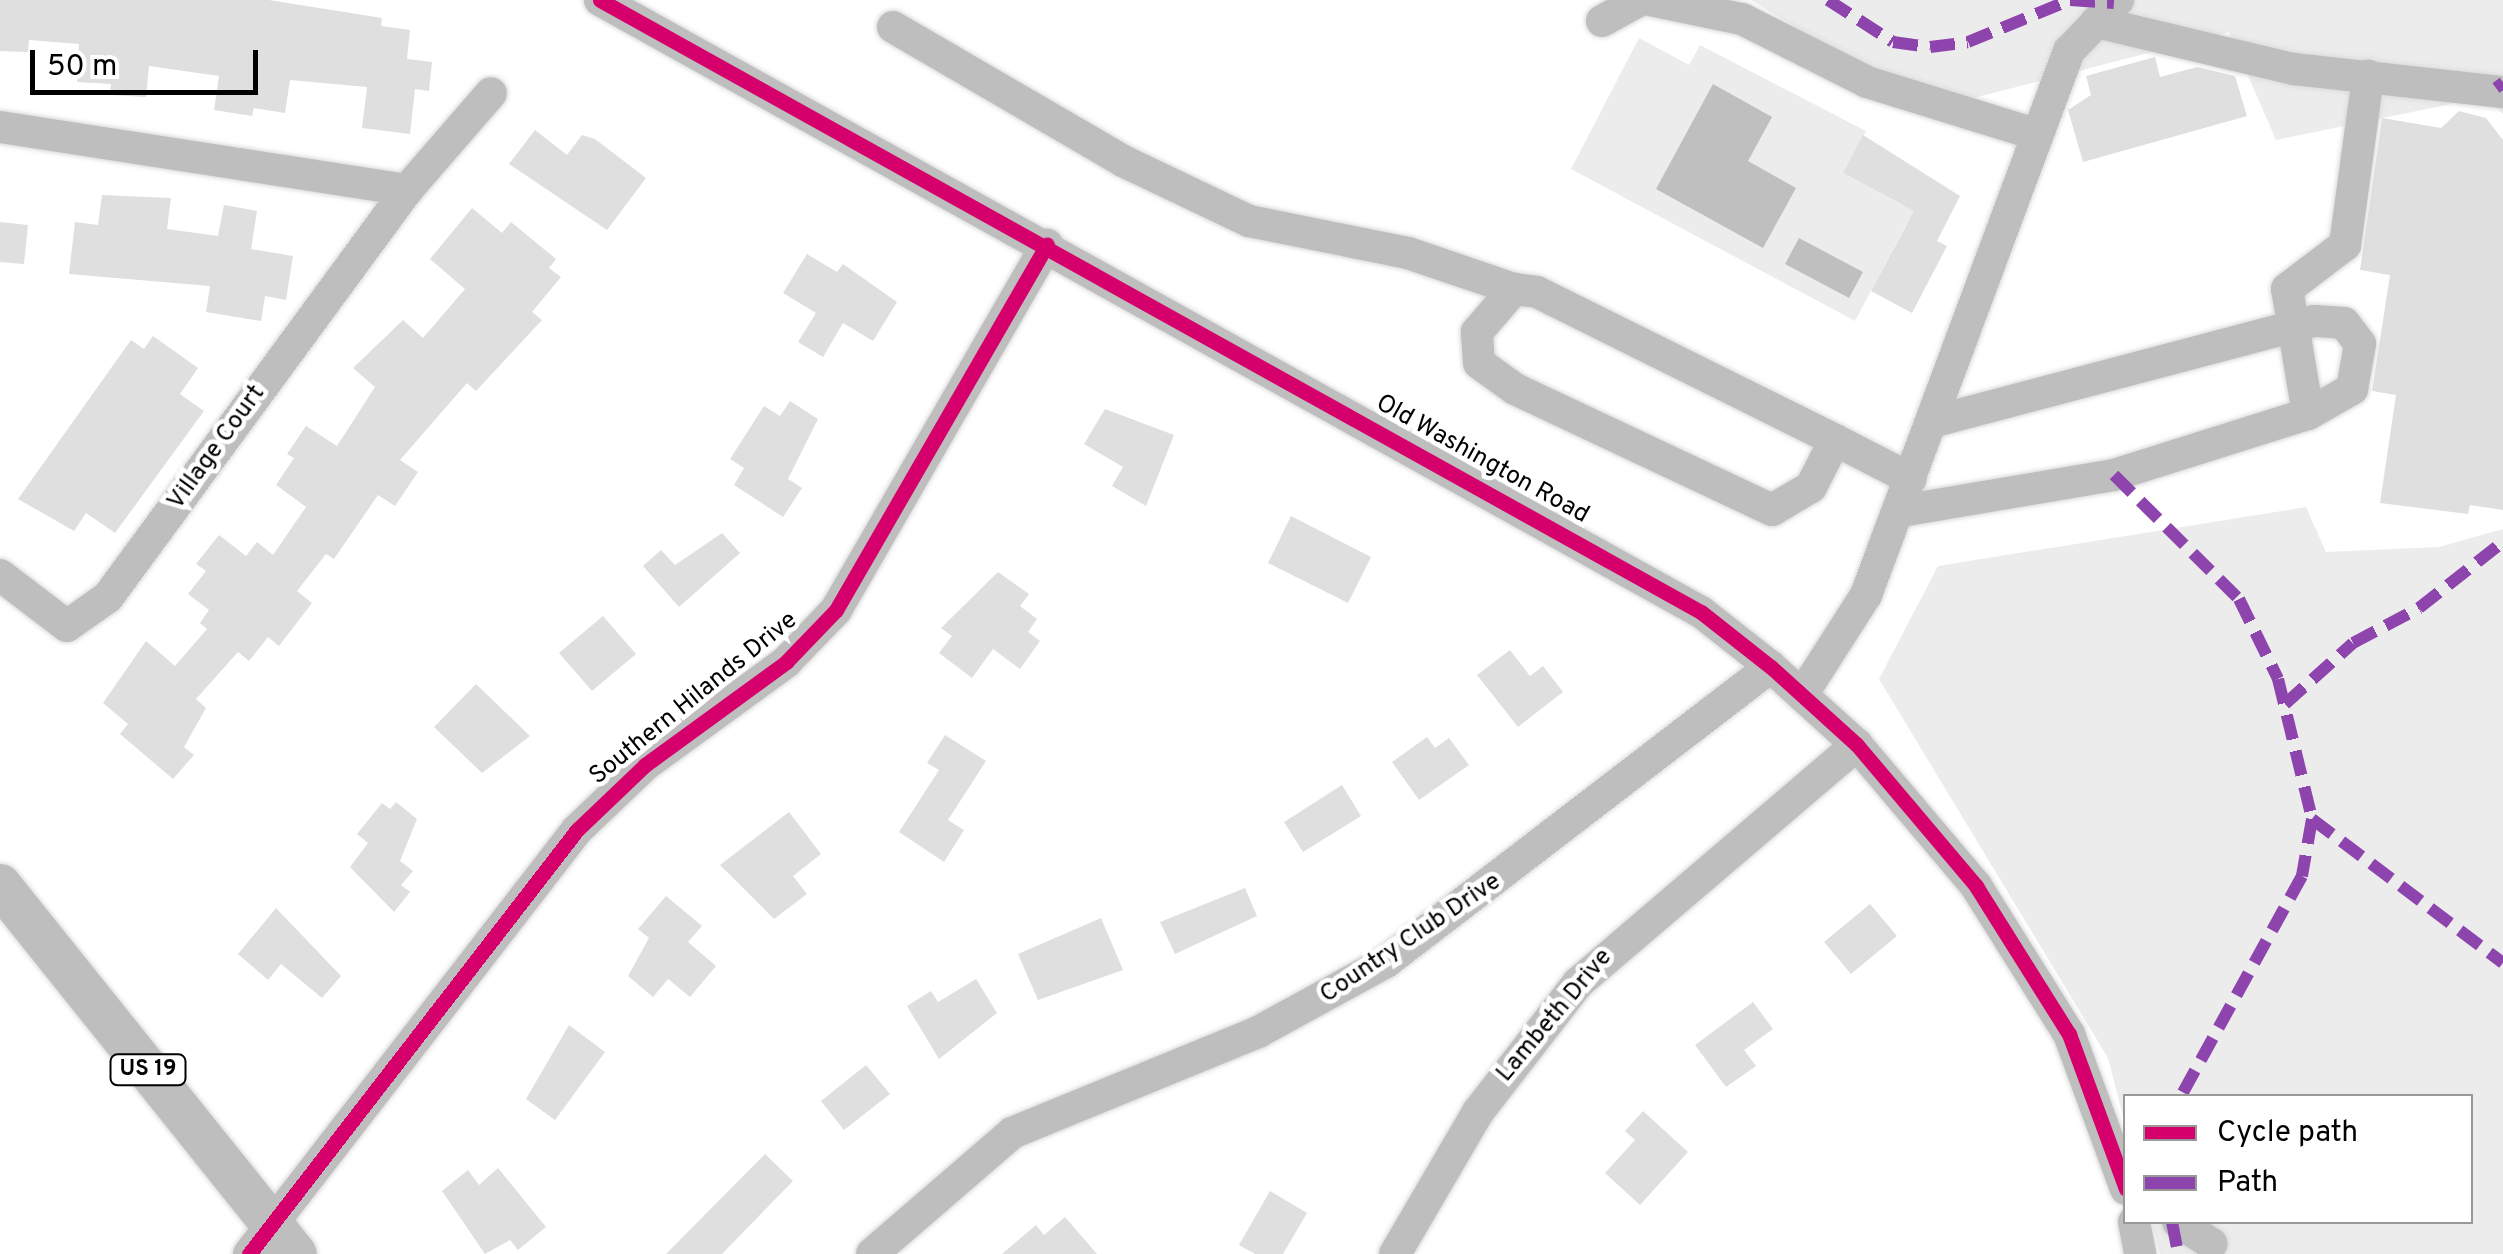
<!DOCTYPE html>
<html>
<head>
<meta charset="utf-8">
<style>
  body { margin:0 }
  #map { position:relative; width:2503px; height:1254px; overflow:hidden; background:#fff; font-family:Overpass,sans-serif }
  div>[style] { position:absolute }
  [style*='--x'] { left:calc(var(--x)*1px); top:calc(var(--y)*1px); width:calc(var(--w)*1px); rotate:calc(var(--a)*1deg) }
  .green>* { inset:0; background:#ececec }
  .water>* { inset:0; background:#bfbfbf }
  .building>* { inset:0; background:#dfdfdf }
  .roads { filter:drop-shadow(0 0 2px #dbdbdb) drop-shadow(0 0 2px #dbdbdb) }
  .minor>* { height:32px; margin:-16px; padding:0 16px; transform-origin:16px; border-radius:16px; background:#bebebe }
  .major>* { height:42px; margin:-21px; padding:0 21px; transform-origin:21px; border-radius:21px; background:#bebebe }
  .quiet>* { height:12px; margin-top:-6px; transform-origin:0; background:repeating-linear-gradient(90deg,#8e44ad 0 25px,transparent 0 37px) }
  .cycleway>* { height:15px; margin:-7.5px; padding:0 7.5px; transform-origin:7.5px; border-radius:7.5px; background:#d6006c }
  span { translate:-50% -50%; white-space:nowrap; text-align:center; line-height:1.15; -webkit-text-stroke:9px #fff; paint-order:stroke }
  .shield-label span { padding:2px 8px; background:#fff; border:2px solid; border-radius:8px; -webkit-text-stroke-width:0 }
  .shield-label { font-size:22px; color:#000; font-weight:700 }
  .street-label { font-size:25px; color:#000 }
  .legend { position:absolute; left:2123px; top:1094px; width:350px; height:130px; box-sizing:border-box; background:#fff; border:2px solid #999; margin:0; padding:12px 18px; list-style:none; font-size:30px; color:#000 }
  .legend li { display:flex; align-items:center; gap:20px; height:50px }
  .legend b { width:50px; border:2px solid #999 }
  .scale { position:absolute; left:30px; top:50px; width:228px; height:45px; box-sizing:border-box; border:5px solid #000; border-top:0; padding-left:12px; font-size:30px; line-height:35px; white-space:nowrap; color:#000; -webkit-text-stroke:8px #fff; paint-order:stroke }
</style>
</head>
<body>
<div id="map">
  <div class="green">
    <i style="clip-path:polygon(1751px 0,2503px 0,2503px 114px,2485px 97px,2276px 140px,2229px 32px,1931px 109px)"></i>
    <i style="clip-path:polygon(1639px 38px,1689px 65px,1700px 45px,1866px 131px,1843px 173px,1902px 205px,1928px 205px,1906px 225px,1855px 321px,1571px 169px)"></i>
    <i style="clip-path:polygon(2306px 507px,2326px 552px,2439px 547px,2503px 529px,2503px 1254px,2160px 1254px,2152px 1222px,2470px 1222px,2470px 1096px,2126px 1096px,2125px 1124px,2108px 1058px,1879px 679px,1938px 566px)"></i>
  </div>
  <div class="water">
    <i style="clip-path:polygon(1713px 84px,1772px 117px,1748px 161px,1796px 188px,1763px 248px,1656px 189px)"></i>
    <i style="clip-path:polygon(1799px 238px,1863px 272px,1849px 298px,1785px 264px)"></i>
  </div>
  <div class="building">
    <i style="clip-path:polygon(0 0,269px 0,382px 18px,381px 26px,410px 30px,407px 59px,432px 62px,429px 91px,415px 89px,410px 134px,362px 128px,367px 87px,290px 80px,285px 113px,254px 108px,252px 116px,214px 110px,219px 76px,149px 66px,146px 97px,110px 95px,111px 84px,77px 82px,79px 44px,29px 40px,28px 52px,0 51px)"></i>
    <i style="clip-path:polygon(2155px 57px,2160px 77px,2197px 67px,2235px 76px,2247px 116px,2083px 162px,2068px 110px,2091px 95px,2086px 76px)"></i>
    <i style="clip-path:polygon(2459px 111px,2486px 118px,2503px 140px,2503px 510px,2470px 505px,2468px 514px,2380px 503px,2396px 395px,2372px 391px,2390px 275px,2360px 270px,2382px 118px,2441px 128px)"></i>
    <i style="clip-path:polygon(535px 130px,567px 155px,582px 135px,595px 139px,646px 178px,607px 230px,509px 164px)"></i>
    <i style="clip-path:polygon(1863px 135px,1960px 196px,1937px 241px,1947px 246px,1912px 313px,1871px 291px,1914px 211px,1843px 173px)"></i>
    <i style="clip-path:polygon(102px 195px,171px 198px,167px 229px,218px 236px,224px 205px,257px 211px,251px 249px,293px 256px,286px 300px,265px 296px,261px 321px,206px 312px,210px 286px,69px 274px,75px 222px,98px 225px)"></i>
    <i style="clip-path:polygon(472px 208px,502px 233px,511px 222px,556px 259px,549px 268px,561px 277px,532px 312px,542px 320px,476px 391px,467px 383px,400px 460px,418px 472px,395px 506px,378px 495px,334px 559px,326px 554px,297px 591px,312px 603px,279px 646px,268px 637px,249px 661px,238px 652px,196px 699px,206px 708px,184px 747px,194px 755px,173px 779px,120px 734px,128px 724px,103px 703px,146px 641px,175px 666px,207px 629px,200px 623px,209px 610px,188px 594px,206px 571px,196px 564px,219px 535px,246px 556px,257px 542px,273px 555px,306px 507px,276px 485px,294px 458px,287px 454px,306px 426px,337px 446px,375px 387px,353px 368px,403px 320px,423px 338px,465px 289px,430px 259px)"></i>
    <i style="clip-path:polygon(0 222px,28px 225px,24px 264px,0 262px)"></i>
    <i style="clip-path:polygon(807px 254px,837px 272px,843px 264px,897px 302px,873px 341px,843px 323px,823px 357px,798px 342px,816px 313px,783px 293px)"></i>
    <i style="clip-path:polygon(153px 336px,198px 368px,180px 394px,204px 411px,115px 533px,86px 513px,74px 531px,18px 499px,131px 340px,144px 349px)"></i>
    <i style="clip-path:polygon(790px 401px,818px 419px,788px 479px,802px 488px,783px 517px,734px 485px,744px 468px,730px 459px,764px 406px,780px 416px)"></i>
    <i style="clip-path:polygon(1105px 409px,1174px 435px,1146px 506px,1112px 486px,1123px 467px,1084px 444px)"></i>
    <i style="clip-path:polygon(1291px 516px,1371px 557px,1348px 603px,1268px 563px)"></i>
    <i style="clip-path:polygon(722px 533px,740px 553px,679px 607px,643px 566px,661px 550px,675px 565px)"></i>
    <i style="clip-path:polygon(998px 572px,1029px 594px,1020px 606px,1037px 619px,1028px 632px,1040px 641px,1020px 669px,993px 649px,972px 678px,939px 653px,952px 636px,941px 628px)"></i>
    <i style="clip-path:polygon(603px 616px,636px 654px,592px 691px,559px 653px)"></i>
    <i style="clip-path:polygon(1510px 650px,1530px 676px,1543px 666px,1563px 692px,1518px 727px,1477px 675px)"></i>
    <i style="clip-path:polygon(476px 684px,530px 736px,482px 773px,434px 727px)"></i>
    <i style="clip-path:polygon(945px 735px,986px 761px,948px 820px,964px 830px,944px 862px,899px 832px,939px 770px,927px 763px)"></i>
    <i style="clip-path:polygon(1427px 737px,1435px 748px,1449px 738px,1469px 765px,1419px 800px,1392px 762px)"></i>
    <i style="clip-path:polygon(1342px 785px,1361px 816px,1303px 852px,1284px 822px)"></i>
    <i style="clip-path:polygon(396px 802px,417px 819px,400px 861px,413px 871px,401px 885px,410px 892px,394px 912px,350px 867px,368px 843px,357px 834px,382px 803px,390px 809px)"></i>
    <i style="clip-path:polygon(789px 812px,821px 854px,793px 876px,807px 894px,774px 919px,720px 865px)"></i>
    <i style="clip-path:polygon(1245px 888px,1257px 916px,1175px 954px,1160px 922px)"></i>
    <i style="clip-path:polygon(666px 896px,702px 926px,688px 942px,716px 966px,690px 997px,668px 979px,653px 997px,628px 976px,649px 938px,638px 929px)"></i>
    <i style="clip-path:polygon(1870px 904px,1897px 936px,1851px 974px,1824px 942px)"></i>
    <i style="clip-path:polygon(276px 908px,341px 976px,322px 998px,281px 964px,268px 980px,238px 954px)"></i>
    <i style="clip-path:polygon(1101px 918px,1123px 970px,1038px 1000px,1018px 954px)"></i>
    <i style="clip-path:polygon(976px 979px,997px 1013px,939px 1059px,907px 1006px,931px 991px,938px 1002px)"></i>
    <i style="clip-path:polygon(1753px 1002px,1773px 1029px,1744px 1050px,1756px 1066px,1726px 1087px,1695px 1045px)"></i>
    <i style="clip-path:polygon(569px 1025px,605px 1052px,555px 1120px,526px 1099px)"></i>
    <i style="clip-path:polygon(866px 1065px,890px 1094px,844px 1130px,821px 1101px)"></i>
    <i style="clip-path:polygon(1643px 1111px,1688px 1152px,1640px 1205px,1605px 1173px,1635px 1140px,1625px 1131px)"></i>
    <i style="clip-path:polygon(765px 1154px,793px 1181px,722px 1254px,666px 1254px)"></i>
    <i style="clip-path:polygon(498px 1168px,546px 1227px,518px 1250px,510px 1240px,485px 1254px,442px 1191px,468px 1170px,479px 1185px)"></i>
    <i style="clip-path:polygon(1270px 1191px,1307px 1213px,1283px 1254px,1255px 1254px,1239px 1245px)"></i>
    <i style="clip-path:polygon(1065px 1217px,1097px 1254px,1002px 1254px,1036px 1225px,1044px 1235px)"></i>
  </div>
  <div class="roads">
    <div class="minor">
      <i style="--x:600;--y:0;--w:1260;--a:29.07"></i>
      <i style="--x:1701;--y:612;--w:89;--a:38.2"></i>
      <i style="--x:1771;--y:667;--w:116;--a:42.2"></i>
      <i style="--x:1857;--y:745;--w:185;--a:49.8"></i>
      <i style="--x:1976;--y:886;--w:175;--a:57.9"></i>
      <i style="--x:2069;--y:1034;--w:165;--a:69.8"></i>
      <i style="--x:1650;--y:0;--w:94;--a:11.7"></i>
      <i style="--x:1742;--y:19;--w:140;--a:26.7"></i>
      <i style="--x:1867;--y:82;--w:176;--a:17.2"></i>
      <i style="--x:1602;--y:21;--w:43;--a:-28.9"></i>
      <i style="--x:2096;--y:22;--w:204;--a:13.4"></i>
      <i style="--x:2294;--y:69;--w:210;--a:6.3"></i>
      <i style="--x:893;--y:27;--w:266;--a:30.2"></i>
      <i style="--x:1123;--y:161;--w:140;--a:25.5"></i>
      <i style="--x:1249;--y:221;--w:162;--a:11.4"></i>
      <i style="--x:1408;--y:253;--w:112;--a:18.8"></i>
      <i style="--x:0;--y:127;--w:412;--a:8.8"></i>
      <i style="--x:2308;--y:414;--w:127;--a:-99.5"></i>
      <i style="--x:2287;--y:289;--w:73;--a:-37.2"></i>
      <i style="--x:2345;--y:245;--w:171;--a:-82.2"></i>
      <i style="--x:1835;--y:440;--w:53;--a:117.1"></i>
      <i style="--x:1811;--y:487;--w:45;--a:149.5"></i>
      <i style="--x:1772;--y:510;--w:284;--a:-154.8"></i>
      <i style="--x:1515;--y:389;--w:44;--a:-144.2"></i>
      <i style="--x:1479;--y:363;--w:31;--a:-94"></i>
      <i style="--x:1477;--y:332;--w:57;--a:-49.3"></i>
      <i style="--x:1514;--y:289;--w:23;--a:7"></i>
      <i style="--x:1537;--y:292;--w:333;--a:26.4"></i>
      <i style="--x:1835;--y:440;--w:85;--a:27.2"></i>
      <i style="--x:1901;--y:511;--w:216;--a:-9.6"></i>
      <i style="--x:2114;--y:475;--w:203;--a:-17.5"></i>
      <i style="--x:2308;--y:414;--w:51;--a:-29.6"></i>
      <i style="--x:2352;--y:389;--w:46;--a:-79.9"></i>
      <i style="--x:2360;--y:344;--w:26;--a:-127"></i>
      <i style="--x:2344;--y:323;--w:30;--a:-176"></i>
      <i style="--x:2314;--y:321;--w:392;--a:165.2"></i>
      <i style="--x:0;--y:575;--w:84;--a:37.3"></i>
      <i style="--x:67;--y:626;--w:50;--a:-35.3"></i>
      <i style="--x:108;--y:597;--w:505;--a:-53.7"></i>
      <i style="--x:407;--y:190;--w:128;--a:-49.1"></i>
      <i style="--x:1802;--y:695;--w:119;--a:-57.4"></i>
      <i style="--x:1866;--y:595;--w:581;--a:-69.54"></i>
      <i style="--x:2069;--y:51;--w:71;--a:-46.1"></i>
      <i style="--x:2134;--y:1222;--w:33;--a:79"></i>
      <i style="--x:2178;--y:1222;--w:40;--a:32.9"></i>
      <i style="--x:249;--y:1254;--w:536;--a:-52.28"></i>
      <i style="--x:577;--y:830;--w:94;--a:-43.7"></i>
      <i style="--x:645;--y:765;--w:175;--a:-36.1"></i>
      <i style="--x:786;--y:662;--w:72;--a:-46.1"></i>
      <i style="--x:836;--y:610;--w:422;--a:-60"></i>
      <i style="--x:872;--y:1254;--w:185;--a:-40.8"></i>
      <i style="--x:1012;--y:1133;--w:266;--a:-22.3"></i>
      <i style="--x:1258;--y:1032;--w:146;--a:-28.7"></i>
      <i style="--x:1386;--y:962;--w:485;--a:-37.5"></i>
      <i style="--x:1395;--y:1254;--w:164;--a:-59.7"></i>
      <i style="--x:1478;--y:1112;--w:163;--a:-52.2"></i>
      <i style="--x:1578;--y:983;--w:367;--a:-40.5"></i>
    </div>
    <div class="major">
      <i style="--x:0;--y:885;--w:473;--a:51.3"></i>
    </div>
  </div>
  <div class="quiet">
    <i style="--x:1828;--y:0;--w:77;--a:32.9"></i>
    <i style="--x:1893;--y:42;--w:37;--a:8"></i>
    <i style="--x:1930;--y:47;--w:38;--a:-7"></i>
    <i style="--x:1968;--y:42;--w:110;--a:-22.4"></i>
    <i style="--x:2070;--y:0;--w:44;--a:3.9"></i>
    <i style="--x:2496;--y:88;--w:9;--a:-36"></i>
    <i style="--x:2114;--y:475;--w:176;--a:44.8"></i>
    <i style="--x:2239;--y:599;--w:89;--a:64"></i>
    <i style="--x:2278;--y:679;--w:144;--a:76.3"></i>
    <i style="--x:2312;--y:819;--w:58;--a:100"></i>
    <i style="--x:2302;--y:876;--w:251;--a:118.8"></i>
    <i style="--x:2285;--y:704;--w:91;--a:-41.9"></i>
    <i style="--x:2353;--y:643;--w:75;--a:-27.9"></i>
    <i style="--x:2419;--y:608;--w:107;--a:-38.2"></i>
    <i style="--x:2312;--y:819;--w:239;--a:37"></i>
    <i style="--x:2172;--y:1222;--w:33;--a:79"></i>
  </div>
  <div class="cycleway">
    <i style="--x:600;--y:0;--w:1260;--a:29.07"></i>
    <i style="--x:1701;--y:612;--w:89;--a:38.2"></i>
    <i style="--x:1771;--y:667;--w:116;--a:42.2"></i>
    <i style="--x:1857;--y:745;--w:185;--a:49.8"></i>
    <i style="--x:1976;--y:886;--w:175;--a:57.9"></i>
    <i style="--x:2069;--y:1034;--w:165;--a:69.8"></i>
    <i style="--x:249;--y:1254;--w:536;--a:-52.28"></i>
    <i style="--x:577;--y:830;--w:94;--a:-43.7"></i>
    <i style="--x:645;--y:765;--w:175;--a:-36.1"></i>
    <i style="--x:786;--y:662;--w:72;--a:-46.1"></i>
    <i style="--x:836;--y:610;--w:422;--a:-60"></i>
  </div>
  <div class="shield-label">
    <span style="left:148px;top:1070px">US 19</span>
  </div>
  <div class="street-label">
    <span style="left:217px;top:448px;rotate:-54deg">Village Court</span>
    <span style="left:1482px;top:460px;rotate:29deg">Old Washington Road</span>
    <span style="left:694px;top:699px;rotate:-39deg">Southern Hilands Drive</span>
    <span style="left:1411px;top:939px;rotate:-34deg">Country Club Drive</span>
    <span style="left:1555px;top:1016px;rotate:-50deg">Lambeth Drive</span>
  </div>
  <ul class="legend">
  <li><b style="height:12px;background:#d6006c"></b>Cycle path</li>
  <li><b style="height:12px;background:#8e44ad"></b>Path</li>
  </ul>
  <div class="scale">50 m</div>
</div>
</body>
</html>
